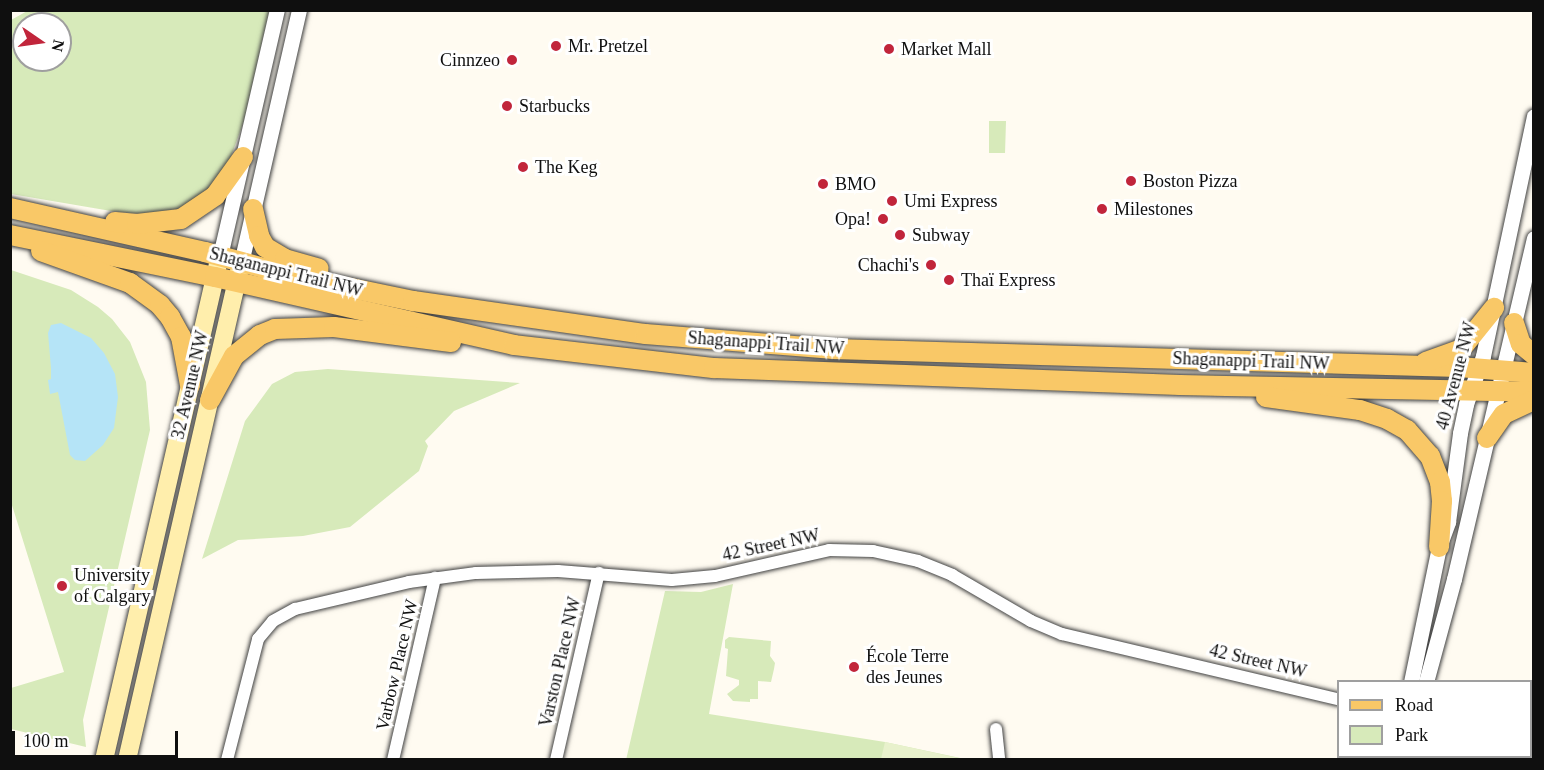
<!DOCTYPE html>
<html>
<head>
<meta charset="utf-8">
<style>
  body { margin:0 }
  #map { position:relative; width:1544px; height:770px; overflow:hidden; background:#fffbf1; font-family:"Times New Roman",serif }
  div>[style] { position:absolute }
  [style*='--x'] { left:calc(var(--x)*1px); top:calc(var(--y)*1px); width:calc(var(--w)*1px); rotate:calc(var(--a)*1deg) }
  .green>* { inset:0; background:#d7eaba }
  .pitch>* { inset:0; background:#e8f1cc }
  .water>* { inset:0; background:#b5e4f7 }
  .roads { filter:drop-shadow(0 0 2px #424242) drop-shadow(0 0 2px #424242) }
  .minor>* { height:12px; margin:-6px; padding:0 6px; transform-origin:6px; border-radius:6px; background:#fff }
  .tertiary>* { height:15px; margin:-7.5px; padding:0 7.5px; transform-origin:7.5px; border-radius:7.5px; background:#fff }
  .secondary>* { height:18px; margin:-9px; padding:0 9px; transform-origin:9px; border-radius:9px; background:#ffeeac }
  .primary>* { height:20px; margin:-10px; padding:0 10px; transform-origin:10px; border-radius:10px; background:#f9c867 }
  .dots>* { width:16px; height:16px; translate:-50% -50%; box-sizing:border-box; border:3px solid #fff; border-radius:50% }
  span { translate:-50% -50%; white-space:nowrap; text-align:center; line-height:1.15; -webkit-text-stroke:6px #fff; paint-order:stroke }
  .poi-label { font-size:18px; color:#0f0f0f }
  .left { translate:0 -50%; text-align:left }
  .right { translate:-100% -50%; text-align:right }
  .street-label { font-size:18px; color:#0f0f0f }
  .frame { position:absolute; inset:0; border:12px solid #0f0f0f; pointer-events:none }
  .legend { position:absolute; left:1337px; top:680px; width:195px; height:78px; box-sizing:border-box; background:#fff; border:2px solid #9f9f9f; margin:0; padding:8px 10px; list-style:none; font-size:18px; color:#0f0f0f }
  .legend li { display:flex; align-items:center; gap:12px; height:30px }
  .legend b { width:30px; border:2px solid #9f9f9f }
  .north { position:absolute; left:12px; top:12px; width:60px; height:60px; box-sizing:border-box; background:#fff; border:2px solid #9f9f9f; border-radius:50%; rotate:103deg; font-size:16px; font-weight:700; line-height:24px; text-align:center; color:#0f0f0f }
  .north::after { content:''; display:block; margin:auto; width:21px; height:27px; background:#c1253b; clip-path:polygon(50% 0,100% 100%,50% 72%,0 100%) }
  .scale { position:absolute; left:12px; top:731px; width:166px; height:27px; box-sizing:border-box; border:3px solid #0f0f0f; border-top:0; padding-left:8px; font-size:18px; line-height:21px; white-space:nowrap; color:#0f0f0f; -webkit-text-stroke:4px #fff; paint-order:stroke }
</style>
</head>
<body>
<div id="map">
  <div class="green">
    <i style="clip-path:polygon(evenodd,29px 10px,269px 11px,244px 121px,230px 159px,209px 192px,184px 208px,152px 215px,111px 211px,11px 194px,11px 20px,29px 10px,24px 24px,60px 24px,60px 60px,24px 60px,24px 24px)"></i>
    <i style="clip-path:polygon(989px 121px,1006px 121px,1005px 153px,989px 153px)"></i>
    <i style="clip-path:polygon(11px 270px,71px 290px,98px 307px,112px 319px,130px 342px,146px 382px,150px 430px,83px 720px,86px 747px,11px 729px,11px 688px,64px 672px,11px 502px)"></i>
    <i style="clip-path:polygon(328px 369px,520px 383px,454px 411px,425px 441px,428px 446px,419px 471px,350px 527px,303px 536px,238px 540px,202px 559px,245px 421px,272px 384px,295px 372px)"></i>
    <i style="clip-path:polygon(733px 584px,709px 714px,885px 742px,965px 759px,626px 760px,665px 591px,701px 592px)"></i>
    <i style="clip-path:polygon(729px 637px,771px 641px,770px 656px,775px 663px,774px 669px,771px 682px,758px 681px,758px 699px,750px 699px,750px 702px,733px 701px,727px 694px,739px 685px,739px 680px,726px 676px,728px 649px,725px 648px,725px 640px)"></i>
  </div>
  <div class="pitch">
    <i style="clip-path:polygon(885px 742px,963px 759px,881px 759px)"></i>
  </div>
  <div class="water">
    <i style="clip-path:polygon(61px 323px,91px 338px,104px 353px,115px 374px,118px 397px,114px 428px,103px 445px,85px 461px,75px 460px,70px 455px,58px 392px,50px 394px,48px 380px,51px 379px,51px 368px,48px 333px,51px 325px)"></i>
  </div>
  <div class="roads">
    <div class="minor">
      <i style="--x:996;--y:729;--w:31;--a:84"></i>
      <i style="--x:227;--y:760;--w:125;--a:-75.6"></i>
      <i style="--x:258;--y:639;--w:23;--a:-50"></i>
      <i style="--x:273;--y:621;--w:25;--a:-29"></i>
      <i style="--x:295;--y:609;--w:117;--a:-13.3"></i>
      <i style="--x:409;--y:582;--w:68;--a:-7.7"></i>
      <i style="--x:476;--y:573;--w:82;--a:-1.4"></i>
      <i style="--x:558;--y:571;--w:114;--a:4.5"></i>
      <i style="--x:672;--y:580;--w:43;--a:-5.3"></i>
      <i style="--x:715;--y:576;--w:117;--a:-12.8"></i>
      <i style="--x:829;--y:550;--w:44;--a:1.3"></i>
      <i style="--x:873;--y:551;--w:46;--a:12.5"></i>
      <i style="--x:918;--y:561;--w:37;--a:22"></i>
      <i style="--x:952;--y:575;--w:91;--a:30.2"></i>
      <i style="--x:1031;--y:621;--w:34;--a:23"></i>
      <i style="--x:1062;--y:634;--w:284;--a:13.3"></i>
      <i style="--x:393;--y:760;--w:187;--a:-77"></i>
      <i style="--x:556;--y:760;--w:192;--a:-77.1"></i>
    </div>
    <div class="tertiary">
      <i style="--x:220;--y:256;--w:253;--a:-77"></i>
      <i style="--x:241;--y:263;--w:260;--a:-77.1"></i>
      <i style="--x:1411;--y:682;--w:138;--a:-78.3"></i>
      <i style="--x:1439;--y:547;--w:27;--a:-70"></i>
      <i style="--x:1448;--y:522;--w:90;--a:-82.3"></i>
      <i style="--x:1460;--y:433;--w:30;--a:-78"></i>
      <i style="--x:1466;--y:404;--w:51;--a:-70.5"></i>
      <i style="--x:1483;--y:356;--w:245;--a:-78"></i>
      <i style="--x:1426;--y:682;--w:107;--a:-74.8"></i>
      <i style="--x:1454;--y:579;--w:350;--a:-76.8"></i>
      <i style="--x:1403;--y:760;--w:4;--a:-76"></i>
    </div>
    <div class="secondary">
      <i style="--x:104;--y:760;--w:509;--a:-77.06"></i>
      <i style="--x:127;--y:760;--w:506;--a:-77.09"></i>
    </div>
    <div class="primary">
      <i style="--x:10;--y:208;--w:200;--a:12.7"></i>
      <i style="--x:205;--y:252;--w:91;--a:15.3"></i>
      <i style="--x:293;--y:276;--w:123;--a:11.8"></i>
      <i style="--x:413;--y:301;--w:235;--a:8.1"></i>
      <i style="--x:646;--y:334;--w:188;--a:4.6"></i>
      <i style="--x:833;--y:349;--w:626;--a:1.65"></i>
      <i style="--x:1459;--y:367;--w:75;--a:4.6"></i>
      <i style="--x:253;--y:209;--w:28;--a:77"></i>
      <i style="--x:259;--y:236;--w:13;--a:61"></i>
      <i style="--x:265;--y:247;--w:23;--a:31"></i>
      <i style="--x:285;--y:259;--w:35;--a:16"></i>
      <i style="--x:115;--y:222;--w:22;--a:5"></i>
      <i style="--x:137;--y:224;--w:44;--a:-6.5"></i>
      <i style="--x:181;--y:219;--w:41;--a:-34.1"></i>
      <i style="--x:215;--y:196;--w:48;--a:-54.3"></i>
      <i style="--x:10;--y:235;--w:209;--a:11.6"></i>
      <i style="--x:215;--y:277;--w:307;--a:12.8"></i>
      <i style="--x:514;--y:345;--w:201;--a:6.6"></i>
      <i style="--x:714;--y:368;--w:466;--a:2.1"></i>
      <i style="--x:1180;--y:385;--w:354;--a:1.1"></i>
      <i style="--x:41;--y:251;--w:95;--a:19.8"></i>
      <i style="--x:130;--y:283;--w:37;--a:36"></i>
      <i style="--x:160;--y:305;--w:16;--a:50"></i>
      <i style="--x:170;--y:317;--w:23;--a:61"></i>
      <i style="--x:181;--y:337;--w:49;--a:79.4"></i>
      <i style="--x:1514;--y:323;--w:22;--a:72"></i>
      <i style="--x:1521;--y:344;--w:17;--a:40"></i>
      <i style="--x:1426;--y:362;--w:37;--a:-20"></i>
      <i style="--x:1461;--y:349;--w:53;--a:-51.2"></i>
      <i style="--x:1266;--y:397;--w:95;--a:7.9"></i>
      <i style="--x:1360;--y:410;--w:28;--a:18"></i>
      <i style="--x:1387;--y:419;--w:23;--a:29"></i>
      <i style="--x:1407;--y:430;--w:35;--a:49"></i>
      <i style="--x:1430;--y:456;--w:28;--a:69"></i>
      <i style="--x:1440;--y:482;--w:19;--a:84"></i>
      <i style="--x:1442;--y:501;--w:46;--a:93.7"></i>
      <i style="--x:210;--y:400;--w:50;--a:-61.4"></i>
      <i style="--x:234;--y:356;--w:33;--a:-39"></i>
      <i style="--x:260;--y:335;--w:16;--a:-22"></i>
      <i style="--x:275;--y:329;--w:59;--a:-1.9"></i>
      <i style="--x:334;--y:327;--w:118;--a:7.3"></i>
      <i style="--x:1487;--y:438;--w:29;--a:-55"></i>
      <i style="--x:1504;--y:414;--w:33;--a:-25"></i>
    </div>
  </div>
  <div class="dots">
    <i style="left:556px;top:46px;background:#c1253b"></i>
    <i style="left:889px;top:49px;background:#c1253b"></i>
    <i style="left:512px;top:60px;background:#c1253b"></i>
    <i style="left:507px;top:106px;background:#c1253b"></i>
    <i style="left:523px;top:167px;background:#c1253b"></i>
    <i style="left:1131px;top:181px;background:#c1253b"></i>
    <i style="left:823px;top:184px;background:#c1253b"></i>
    <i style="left:892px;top:201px;background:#c1253b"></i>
    <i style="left:1102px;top:209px;background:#c1253b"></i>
    <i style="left:883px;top:219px;background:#c1253b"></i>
    <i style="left:900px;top:235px;background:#c1253b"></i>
    <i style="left:931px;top:265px;background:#c1253b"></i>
    <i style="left:949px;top:280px;background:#c1253b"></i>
    <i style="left:62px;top:586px;background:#c1253b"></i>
    <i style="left:854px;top:667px;background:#c1253b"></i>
  </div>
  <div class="poi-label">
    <span class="left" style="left:568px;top:46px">Mr. Pretzel</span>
    <span class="left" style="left:901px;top:49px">Market Mall</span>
    <span class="right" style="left:500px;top:60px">Cinnzeo</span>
    <span class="left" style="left:519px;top:106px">Starbucks</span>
    <span class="left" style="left:535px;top:167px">The Keg</span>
    <span class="left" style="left:1143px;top:181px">Boston Pizza</span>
    <span class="left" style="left:835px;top:184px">BMO</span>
    <span class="left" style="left:904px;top:201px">Umi Express</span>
    <span class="left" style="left:1114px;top:209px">Milestones</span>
    <span class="right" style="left:871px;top:219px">Opa!</span>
    <span class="left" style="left:912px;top:235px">Subway</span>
    <span class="right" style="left:919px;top:265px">Chachi's</span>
    <span class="left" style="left:961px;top:280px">Thaï Express</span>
    <span class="left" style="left:74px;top:586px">University<br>of Calgary</span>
    <span class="left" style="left:866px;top:667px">École Terre<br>des Jeunes</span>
  </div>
  <div class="street-label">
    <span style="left:286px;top:272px;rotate:14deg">Shaganappi Trail NW</span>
    <span style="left:766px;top:343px;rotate:4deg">Shaganappi Trail NW</span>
    <span style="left:1251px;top:361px;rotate:2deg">Shaganappi Trail NW</span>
    <span style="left:1456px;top:376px;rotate:-75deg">40 Avenue NW</span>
    <span style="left:190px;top:385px;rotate:-77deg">32 Avenue NW</span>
    <span style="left:771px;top:545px;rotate:-12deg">42 Street NW</span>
    <span style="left:1258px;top:661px;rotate:13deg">42 Street NW</span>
    <span style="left:560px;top:662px;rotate:-77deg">Varston Place NW</span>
    <span style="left:397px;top:665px;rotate:-77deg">Varbow Place NW</span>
  </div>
  <div class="frame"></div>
  <ul class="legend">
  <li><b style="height:8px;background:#f9c867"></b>Road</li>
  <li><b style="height:16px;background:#d7eaba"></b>Park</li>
  </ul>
  <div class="north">N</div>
  <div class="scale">100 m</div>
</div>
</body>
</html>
